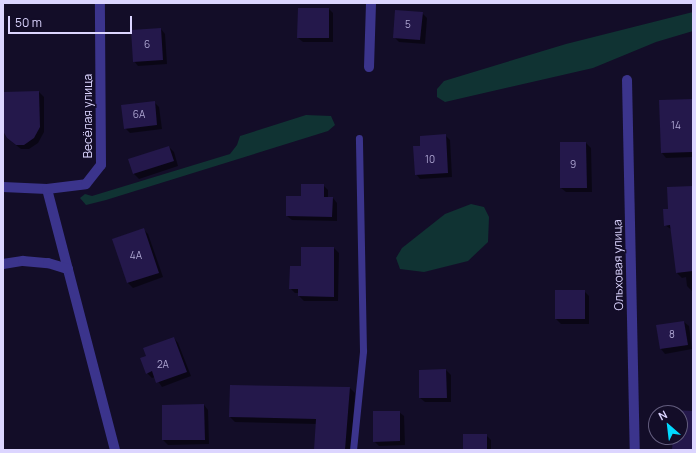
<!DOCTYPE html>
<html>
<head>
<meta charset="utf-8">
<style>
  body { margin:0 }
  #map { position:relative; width:696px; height:453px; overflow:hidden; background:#130d28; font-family:Manrope,sans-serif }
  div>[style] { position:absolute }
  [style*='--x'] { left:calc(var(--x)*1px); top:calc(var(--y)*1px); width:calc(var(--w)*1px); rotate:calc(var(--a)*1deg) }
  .green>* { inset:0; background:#103333 }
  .shadow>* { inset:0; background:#0007 }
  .building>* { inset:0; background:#24184b }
  .service>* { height:7px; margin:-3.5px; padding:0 3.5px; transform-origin:3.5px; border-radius:3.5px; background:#3b348c }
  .minor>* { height:10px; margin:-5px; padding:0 5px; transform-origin:5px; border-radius:5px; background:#3b348c }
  span { translate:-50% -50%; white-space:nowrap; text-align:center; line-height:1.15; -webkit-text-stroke:3px #130d28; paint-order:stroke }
  .number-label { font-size:10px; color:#aea6d2 }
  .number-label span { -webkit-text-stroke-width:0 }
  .street-label { font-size:12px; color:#dcd5ff }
  .frame { position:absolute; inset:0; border:4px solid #dcd5ff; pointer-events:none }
  .north { position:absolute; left:648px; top:405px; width:40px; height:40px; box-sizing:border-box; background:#130d28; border:1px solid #635d7e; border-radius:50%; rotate:332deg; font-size:11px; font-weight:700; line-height:16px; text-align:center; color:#dcd5ff }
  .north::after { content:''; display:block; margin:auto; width:14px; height:18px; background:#01daff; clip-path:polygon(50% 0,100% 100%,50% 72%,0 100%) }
  .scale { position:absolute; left:8px; top:16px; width:124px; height:18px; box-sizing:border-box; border:2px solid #dcd5ff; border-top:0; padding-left:5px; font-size:12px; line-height:14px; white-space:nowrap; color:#dcd5ff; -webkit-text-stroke:3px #130d28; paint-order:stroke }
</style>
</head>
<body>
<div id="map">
  <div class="green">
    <i style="clip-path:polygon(693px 12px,693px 31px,656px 42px,593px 68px,445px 102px,437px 97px,437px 89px,444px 81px,566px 44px)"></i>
    <i style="clip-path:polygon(306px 115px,331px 116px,335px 125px,328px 131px,106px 200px,86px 205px,80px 198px,85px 194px,92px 196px,230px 154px,237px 145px,240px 136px)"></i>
    <i style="clip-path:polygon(471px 204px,484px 207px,489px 217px,488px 242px,468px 261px,424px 272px,400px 269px,396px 258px,402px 248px,445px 214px)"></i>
  </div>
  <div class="shadow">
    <i style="clip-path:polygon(329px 9px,333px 13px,333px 42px,303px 42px,298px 38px)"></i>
    <i style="clip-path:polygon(422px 13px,427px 18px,425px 44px,399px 42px,394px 37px)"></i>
    <i style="clip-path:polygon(161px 29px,165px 34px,167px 64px,138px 66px,134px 61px)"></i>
    <i style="clip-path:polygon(39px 92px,44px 97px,44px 132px,38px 143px,29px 149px,21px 149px,7px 138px,3px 129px,3px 93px)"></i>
    <i style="clip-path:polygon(693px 100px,693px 157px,666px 158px,662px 153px)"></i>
    <i style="clip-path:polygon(154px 102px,159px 107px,162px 129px,130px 133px,125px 128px)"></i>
    <i style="clip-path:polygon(445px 135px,450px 140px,452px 177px,420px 179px,416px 174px,421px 147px)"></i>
    <i style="clip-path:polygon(586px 143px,591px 148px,592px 192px,566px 192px,561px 188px)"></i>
    <i style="clip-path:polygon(169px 147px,174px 152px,178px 166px,139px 179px,134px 174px,130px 160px)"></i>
    <i style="clip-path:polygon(323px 185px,328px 190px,328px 198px,333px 198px,337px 203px,337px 221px,292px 220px,287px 216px,302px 197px)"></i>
    <i style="clip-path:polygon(693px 187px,693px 291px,692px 291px,687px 286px,686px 277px,682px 278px,677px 273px,672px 230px,665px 225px,669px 210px)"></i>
    <i style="clip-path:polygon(143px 229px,148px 234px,163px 277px,133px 288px,128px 283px,113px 239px)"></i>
    <i style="clip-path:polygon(302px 248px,334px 248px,339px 253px,338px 301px,304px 301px,299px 296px,299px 293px,295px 293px,290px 288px,302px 267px)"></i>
    <i style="clip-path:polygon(584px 291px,589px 296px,589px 324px,561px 324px,556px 319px)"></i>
    <i style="clip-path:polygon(684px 322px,689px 326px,692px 349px,665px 354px,661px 349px)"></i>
    <i style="clip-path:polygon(174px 338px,178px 343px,191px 376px,162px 387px,155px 377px,152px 378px,147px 373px)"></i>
    <i style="clip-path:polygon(446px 370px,451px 375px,451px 402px,425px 402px,420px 398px)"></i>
    <i style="clip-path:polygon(350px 388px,355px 393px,351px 450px,315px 450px,317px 424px,235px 422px,230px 417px)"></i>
    <i style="clip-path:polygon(204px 405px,208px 410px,209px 444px,168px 445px,163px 440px)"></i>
    <i style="clip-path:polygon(399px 412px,404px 416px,405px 445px,379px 446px,374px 441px)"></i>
    <i style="clip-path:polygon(486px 435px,491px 440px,491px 450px,464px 450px)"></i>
  </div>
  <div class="building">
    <i style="clip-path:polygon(298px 8px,329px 8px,329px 38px,297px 38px)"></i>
    <i style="clip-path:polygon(395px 10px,423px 12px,420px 40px,393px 38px)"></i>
    <i style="clip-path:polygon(161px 28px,163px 60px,133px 62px,131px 30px)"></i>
    <i style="clip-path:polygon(39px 91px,40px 127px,34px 138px,24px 145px,16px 145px,7px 138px,3px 131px,3px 92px)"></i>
    <i style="clip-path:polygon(693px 99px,693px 152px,661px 153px,659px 100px)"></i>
    <i style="clip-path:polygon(155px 101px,157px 125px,124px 129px,121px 105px)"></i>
    <i style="clip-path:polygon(446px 134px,448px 173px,415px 175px,413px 146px,420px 146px,420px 136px)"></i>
    <i style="clip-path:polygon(560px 142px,586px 142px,587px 188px,560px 188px)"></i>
    <i style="clip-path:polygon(169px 146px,174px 161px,133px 174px,128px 159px)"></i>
    <i style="clip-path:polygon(301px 184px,324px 184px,324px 197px,333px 197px,332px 217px,286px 216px,286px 196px,301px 196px)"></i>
    <i style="clip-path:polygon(693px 186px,693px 271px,676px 273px,670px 225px,664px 226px,663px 209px,668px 209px,667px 187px)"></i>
    <i style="clip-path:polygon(144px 228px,159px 273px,127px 283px,112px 239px)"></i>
    <i style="clip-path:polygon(301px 247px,334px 247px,334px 297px,298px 296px,298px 289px,289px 289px,290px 266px,301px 266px)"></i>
    <i style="clip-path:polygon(555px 290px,585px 290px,585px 319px,555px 319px)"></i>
    <i style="clip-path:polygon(684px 321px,688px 345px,660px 349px,656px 325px)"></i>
    <i style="clip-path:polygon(174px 337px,187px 372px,156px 383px,152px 371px,146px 374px,140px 358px,146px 356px,143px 348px)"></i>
    <i style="clip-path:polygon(446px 369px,447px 398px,419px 398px,419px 370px)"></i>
    <i style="clip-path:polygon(230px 385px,350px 387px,345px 450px,314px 450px,316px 419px,229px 417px)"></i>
    <i style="clip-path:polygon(204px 404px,205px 440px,162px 440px,162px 405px)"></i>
    <i style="clip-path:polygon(674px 410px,693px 411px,693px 450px,672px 450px,673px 437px,680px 437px,680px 413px,674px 413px)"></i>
    <i style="clip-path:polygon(373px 411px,400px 411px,400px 441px,373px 442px)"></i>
    <i style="clip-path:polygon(463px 434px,487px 434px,487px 450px,463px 450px)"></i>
  </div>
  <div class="service">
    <i style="--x:353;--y:450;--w:100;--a:-84.2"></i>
    <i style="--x:363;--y:351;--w:213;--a:-91.1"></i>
  </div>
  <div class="minor">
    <i style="--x:369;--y:67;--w:64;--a:-88.2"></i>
    <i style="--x:627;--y:80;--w:370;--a:88.8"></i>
    <i style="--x:3;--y:187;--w:44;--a:2.6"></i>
    <i style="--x:47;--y:189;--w:270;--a:75.4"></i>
    <i style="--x:47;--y:189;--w:39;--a:-7"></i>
    <i style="--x:86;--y:184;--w:24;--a:-52"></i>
    <i style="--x:101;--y:165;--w:162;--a:-90.4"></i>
    <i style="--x:3;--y:264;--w:20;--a:-9"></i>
    <i style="--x:23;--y:261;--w:25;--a:5"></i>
    <i style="--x:48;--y:263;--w:21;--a:17"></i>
  </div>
  <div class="number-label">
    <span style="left:408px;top:25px">5</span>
    <span style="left:147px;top:45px">6</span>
    <span style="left:139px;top:115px">6А</span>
    <span style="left:676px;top:126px">14</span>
    <span style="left:430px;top:160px">10</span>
    <span style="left:573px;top:165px">9</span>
    <span style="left:136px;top:256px">4А</span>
    <span style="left:672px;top:335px">8</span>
    <span style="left:163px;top:365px">2А</span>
  </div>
  <div class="street-label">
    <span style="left:88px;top:116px;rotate:-90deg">Весёлая улица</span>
    <span style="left:618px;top:265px;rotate:-91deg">Ольховая улица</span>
  </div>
  <div class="frame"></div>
  <div class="north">N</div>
  <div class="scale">50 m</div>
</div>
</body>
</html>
